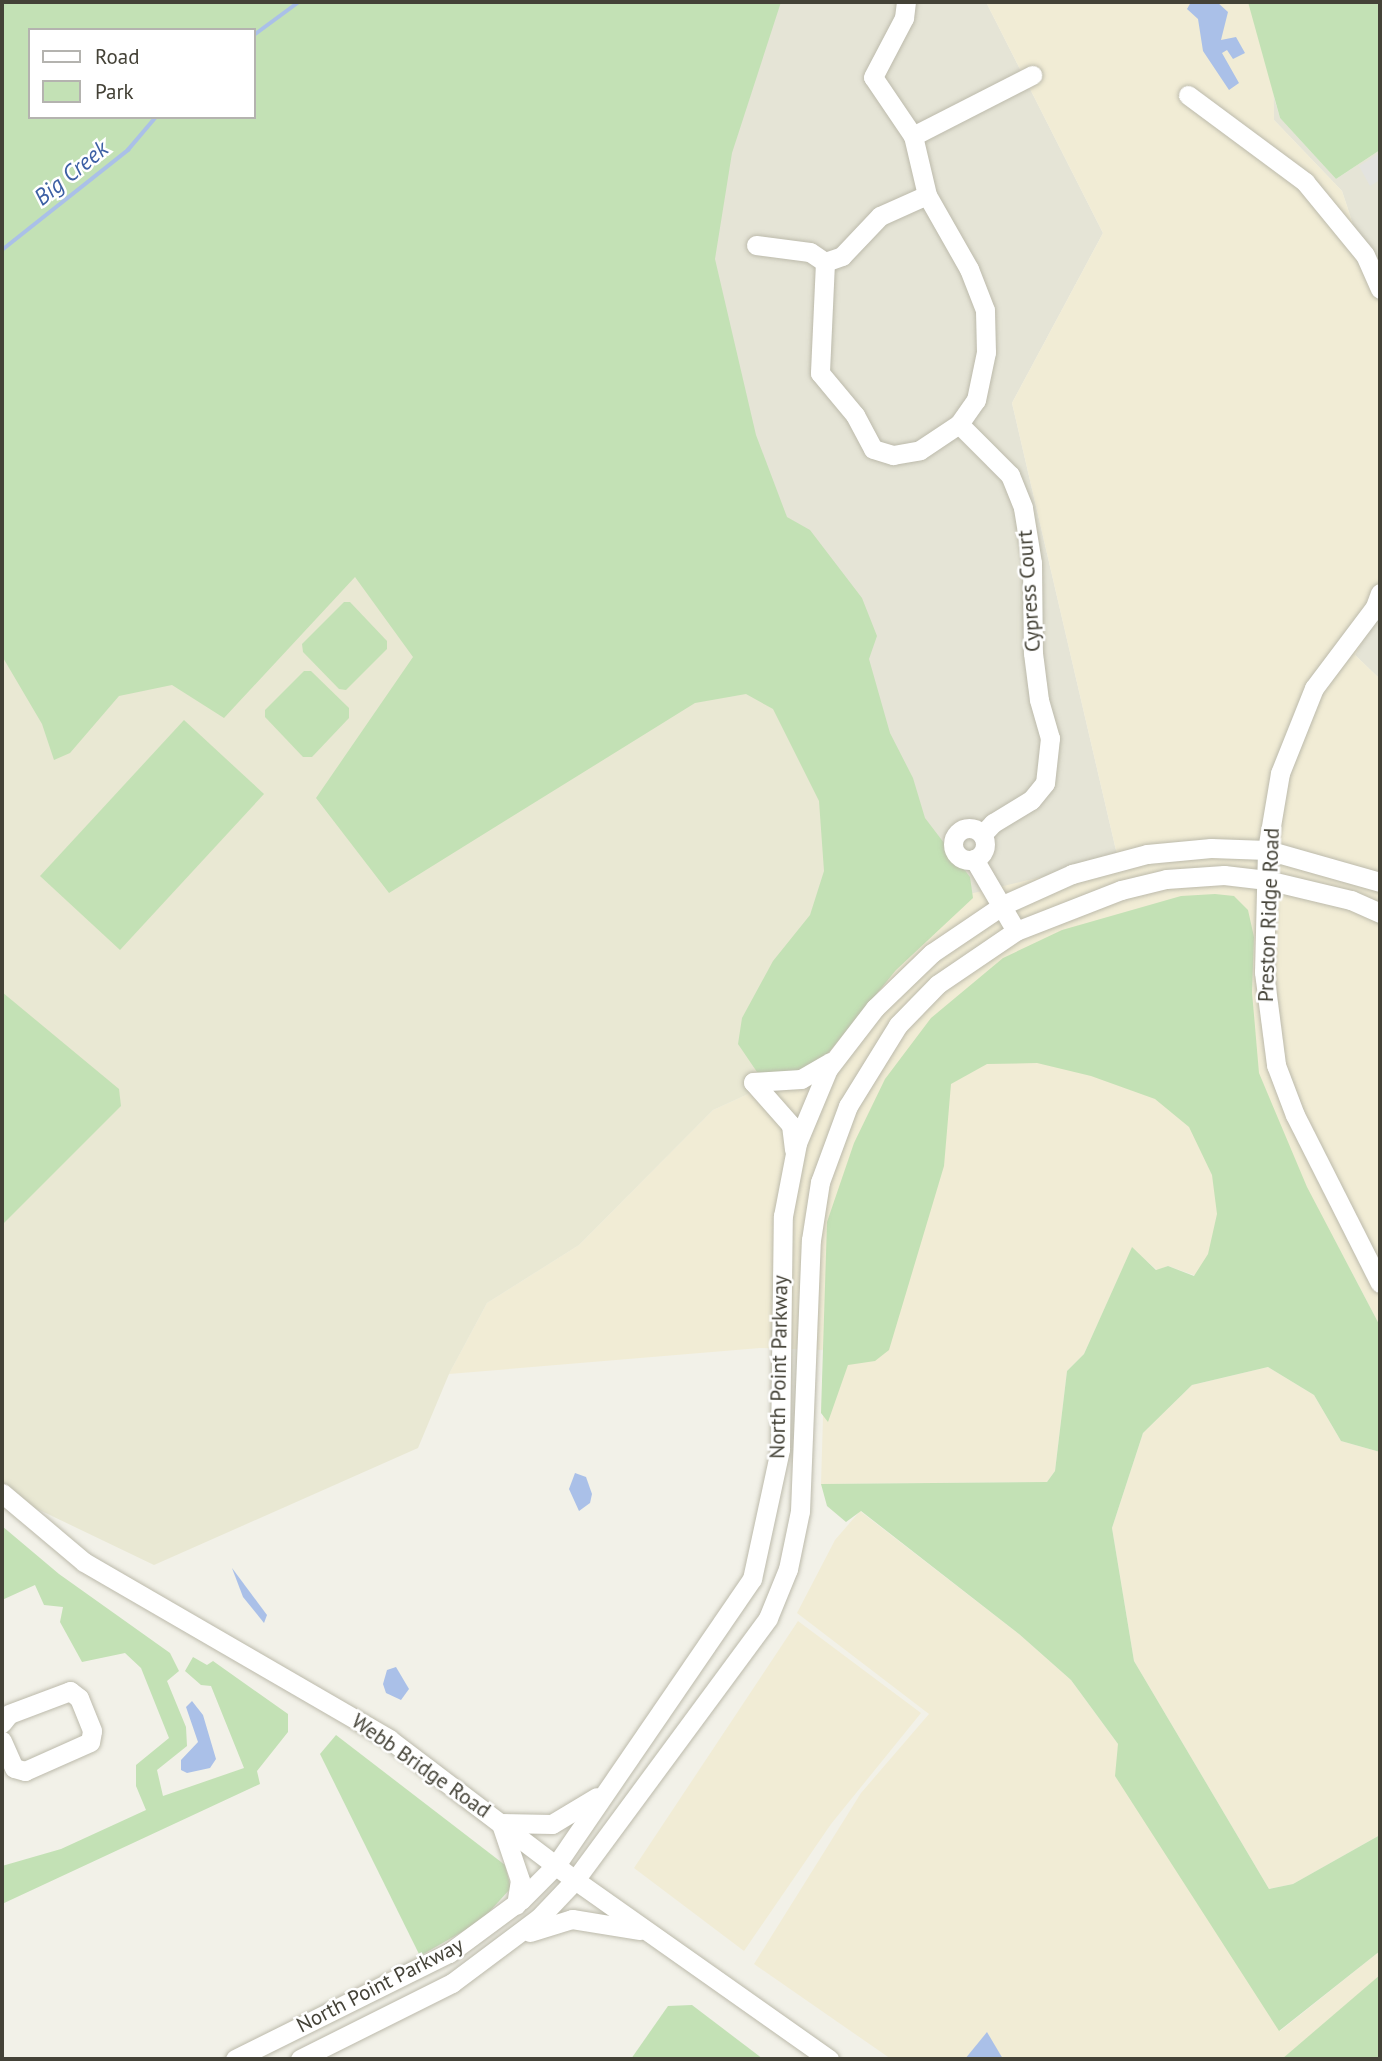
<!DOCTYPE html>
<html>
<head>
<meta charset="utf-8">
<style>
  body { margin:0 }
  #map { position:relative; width:1382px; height:2061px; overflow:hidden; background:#f2f1e8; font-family:"PT Sans",sans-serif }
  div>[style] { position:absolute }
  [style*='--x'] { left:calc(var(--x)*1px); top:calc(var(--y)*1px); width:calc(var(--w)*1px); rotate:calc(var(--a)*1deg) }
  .residential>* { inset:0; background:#e5e4d6 }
  .commercial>* { inset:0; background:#f1ecd5 }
  .education>* { inset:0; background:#e9e8d3 }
  .green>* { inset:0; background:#c3e1b5 }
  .parking>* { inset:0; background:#e3e3df }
  .water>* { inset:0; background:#aac0e8 }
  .stream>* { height:3.5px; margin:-1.75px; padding:0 1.75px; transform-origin:1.75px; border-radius:1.75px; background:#aac0e8 }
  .roads { filter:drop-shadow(0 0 2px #bcbaab) drop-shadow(0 0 2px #bcbaab) }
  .minor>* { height:19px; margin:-9.5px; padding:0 9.5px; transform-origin:9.5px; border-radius:9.5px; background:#fff }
  .minor>.ring { margin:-9.5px; padding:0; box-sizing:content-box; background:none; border:19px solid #fff; border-radius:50% }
  span { translate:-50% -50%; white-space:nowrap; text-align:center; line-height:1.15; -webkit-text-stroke:5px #fff; paint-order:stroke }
  .street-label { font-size:21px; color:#444237 }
  .water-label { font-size:23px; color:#3c5fa4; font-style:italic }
  .frame { position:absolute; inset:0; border:4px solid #444237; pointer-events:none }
  .legend { position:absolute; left:28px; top:28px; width:228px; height:91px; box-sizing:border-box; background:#fff; border:2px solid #b4b3af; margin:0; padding:9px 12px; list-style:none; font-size:21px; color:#444237 }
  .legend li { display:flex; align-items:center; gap:14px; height:35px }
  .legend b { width:35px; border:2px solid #b4b3af }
</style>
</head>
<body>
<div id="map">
  <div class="residential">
    <i style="clip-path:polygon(757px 2px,986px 2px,1103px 233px,1012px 403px,1118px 859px,922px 923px,698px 270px)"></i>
    <i style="clip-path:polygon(1273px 94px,1280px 118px,1336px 179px,1380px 150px,1380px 306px,1342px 191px,1274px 120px)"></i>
    <i style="clip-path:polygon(1380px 609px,1380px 679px,1355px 655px)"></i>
  </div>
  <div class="commercial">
    <i style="clip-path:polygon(986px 2px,1263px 2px,1273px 30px,1274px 120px,1342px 191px,1380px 306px,1380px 609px,1355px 655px,1380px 679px,1380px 1326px,1333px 1237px,1216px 1283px,1168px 1266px,1157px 1270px,1132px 1248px,1084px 1354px,1067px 1371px,1055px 1471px,1047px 1482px,821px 1484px,825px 1350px,760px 1348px,449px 1374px,487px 1303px,579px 1245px,713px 1110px,816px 1063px,880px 976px,965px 895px,1118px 859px,1012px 403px,1103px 233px)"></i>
    <i style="clip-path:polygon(1268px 1367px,1314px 1395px,1341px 1441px,1380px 1452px,1380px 1835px,1293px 1884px,1269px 1889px,1134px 1661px,1112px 1528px,1143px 1433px,1192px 1385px)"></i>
    <i style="clip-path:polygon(860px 1511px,1019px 1634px,1071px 1680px,1118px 1744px,1280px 2031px,1380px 1951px,1380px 2059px,891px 2059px,754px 1964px,861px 1793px,929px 1714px,797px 1613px,835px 1540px)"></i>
    <i style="clip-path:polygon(798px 1621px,921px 1713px,831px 1824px,744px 1951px,634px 1868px)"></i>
  </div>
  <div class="education">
    <i style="clip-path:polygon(419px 516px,766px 543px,907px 945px,816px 1063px,713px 1110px,579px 1245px,487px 1303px,449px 1374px,418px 1448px,154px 1565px,2px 1492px,2px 595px)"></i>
  </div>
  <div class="green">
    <i style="clip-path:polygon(evenodd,2px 2px,781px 2px,732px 153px,715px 259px,756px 435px,787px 517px,810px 530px,862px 598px,877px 636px,869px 659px,890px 733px,913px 778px,925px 818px,970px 877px,973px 898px,896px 970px,825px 1057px,802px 1075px,774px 1078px,757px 1072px,738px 1044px,742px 1018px,773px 961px,810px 915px,824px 871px,819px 801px,773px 709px,746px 694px,695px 703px,389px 893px,316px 798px,413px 657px,355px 577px,224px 718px,172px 685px,119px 696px,70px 753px,54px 760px,42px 724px,2px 656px,2px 2px,30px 30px,254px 30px,254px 117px,30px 117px,30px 30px)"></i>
    <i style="clip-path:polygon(1248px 2px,1380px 2px,1380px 150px,1336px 179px,1280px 118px)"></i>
    <i style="clip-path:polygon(344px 602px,350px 602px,387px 641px,387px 649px,346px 690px,339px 689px,303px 652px,302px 644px)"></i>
    <i style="clip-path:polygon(304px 671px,311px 671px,349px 708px,349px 718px,312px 757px,303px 757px,265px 717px,265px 710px)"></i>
    <i style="clip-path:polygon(184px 720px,264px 794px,120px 950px,40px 876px)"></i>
    <i style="clip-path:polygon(1215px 894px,1234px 896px,1248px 910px,1254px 937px,1252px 992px,1259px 1073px,1307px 1187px,1380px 1326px,1380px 1452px,1341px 1441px,1314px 1395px,1268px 1367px,1192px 1385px,1143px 1433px,1112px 1528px,1134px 1661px,1269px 1889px,1293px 1884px,1380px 1835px,1380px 1951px,1279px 2031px,1115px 1776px,1118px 1744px,1071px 1680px,1019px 1634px,861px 1511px,846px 1522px,827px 1506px,821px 1484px,1047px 1482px,1055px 1471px,1067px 1371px,1084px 1354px,1132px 1247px,1156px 1270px,1168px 1266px,1194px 1276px,1208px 1254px,1217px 1214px,1212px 1175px,1189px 1127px,1155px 1099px,1091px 1076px,1037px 1063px,987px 1064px,951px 1084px,944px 1166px,889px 1350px,875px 1361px,848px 1365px,828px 1422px,821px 1413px,827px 1222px,854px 1143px,885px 1079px,931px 1018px,1003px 958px,1062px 930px,1181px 896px)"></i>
    <i style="clip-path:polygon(2px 992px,119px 1089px,121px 1106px,2px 1225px)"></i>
    <i style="clip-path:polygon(2px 1526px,59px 1574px,170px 1653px,179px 1671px,167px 1681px,186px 1727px,187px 1746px,157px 1770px,163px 1796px,244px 1768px,211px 1686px,201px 1685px,185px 1671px,193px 1657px,207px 1665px,213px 1661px,288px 1714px,288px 1732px,257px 1771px,260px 1784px,2px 1904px,2px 1866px,61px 1849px,146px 1810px,136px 1786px,136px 1765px,169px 1738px,141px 1668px,125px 1653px,82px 1662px,60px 1622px,63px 1607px,44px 1605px,35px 1585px,2px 1600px)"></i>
    <i style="clip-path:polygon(336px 1735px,505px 1865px,511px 1888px,481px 1921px,420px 1956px,320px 1754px)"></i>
    <i style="clip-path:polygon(1380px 1975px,1380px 2059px,1282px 2059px)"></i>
    <i style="clip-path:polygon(692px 2005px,763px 2059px,631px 2059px,668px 2006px)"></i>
  </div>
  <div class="parking">
    <i style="clip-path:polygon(1380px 153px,1380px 180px,1370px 186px,1359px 166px)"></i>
  </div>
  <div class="water">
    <i style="clip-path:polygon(1191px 2px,1217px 2px,1228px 12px,1221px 40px,1236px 37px,1245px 53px,1233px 59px,1227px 50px,1222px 53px,1239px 83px,1229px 90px,1203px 51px,1198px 19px,1187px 9px)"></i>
    <i style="clip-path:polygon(575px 1473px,586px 1477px,592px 1494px,590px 1503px,579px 1511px,569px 1489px)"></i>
    <i style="clip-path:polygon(232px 1568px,267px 1615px,264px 1623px,243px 1597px)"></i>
    <i style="clip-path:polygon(396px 1667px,409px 1689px,401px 1700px,386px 1693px,383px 1684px,387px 1670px)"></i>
    <i style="clip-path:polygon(192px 1701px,203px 1715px,216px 1759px,210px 1768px,187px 1773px,181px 1770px,181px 1760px,198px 1742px,186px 1707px)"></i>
    <i style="clip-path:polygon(987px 2032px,1003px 2059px,965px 2059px)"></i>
  </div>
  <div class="stream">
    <i style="--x:254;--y:35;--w:56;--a:-36.3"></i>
    <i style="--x:2;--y:250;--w:161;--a:-38.4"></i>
    <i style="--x:128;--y:150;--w:43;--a:-49.7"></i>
  </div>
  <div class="roads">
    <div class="minor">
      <i style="--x:1188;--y:95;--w:146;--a:36.6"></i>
      <i style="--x:1305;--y:182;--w:94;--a:50.6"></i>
      <i style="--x:1365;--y:255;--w:37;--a:66"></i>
      <i style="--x:913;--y:136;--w:134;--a:-27.1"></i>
      <i style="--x:756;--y:245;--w:54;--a:7.4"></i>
      <i style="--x:810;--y:252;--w:18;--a:34"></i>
      <i style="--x:825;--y:262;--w:111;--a:92.6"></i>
      <i style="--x:820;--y:373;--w:55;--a:50.2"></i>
      <i style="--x:855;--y:415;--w:38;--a:62"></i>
      <i style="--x:873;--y:449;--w:21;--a:17"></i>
      <i style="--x:893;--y:455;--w:27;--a:-10"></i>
      <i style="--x:920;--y:450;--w:47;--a:-33.7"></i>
      <i style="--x:959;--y:424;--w:29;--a:-55"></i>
      <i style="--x:976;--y:400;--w:49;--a:-78.2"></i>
      <i style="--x:986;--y:352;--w:42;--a:-91.4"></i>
      <i style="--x:985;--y:310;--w:44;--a:-111.3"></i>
      <i style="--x:969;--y:269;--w:85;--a:-119.6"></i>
      <i style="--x:927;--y:195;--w:61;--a:-103.3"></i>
      <i style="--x:913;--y:136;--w:71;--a:-124.1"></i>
      <i style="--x:873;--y:77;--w:67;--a:-62.3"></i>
      <i style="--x:904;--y:18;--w:16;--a:-83"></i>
      <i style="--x:825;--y:262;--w:18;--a:-19"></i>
      <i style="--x:842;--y:256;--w:55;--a:-46.5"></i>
      <i style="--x:880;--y:216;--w:51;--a:-24.1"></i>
      <i style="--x:959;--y:424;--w:72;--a:45"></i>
      <i style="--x:1010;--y:475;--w:35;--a:68"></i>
      <i style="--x:1023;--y:508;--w:56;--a:80.7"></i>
      <i style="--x:1032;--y:563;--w:90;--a:89.4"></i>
      <i style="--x:1033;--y:653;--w:47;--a:82.7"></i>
      <i style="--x:1039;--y:700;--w:40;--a:74"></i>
      <i style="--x:1050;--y:738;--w:45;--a:96.3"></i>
      <i style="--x:1045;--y:783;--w:22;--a:129"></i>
      <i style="--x:1031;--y:800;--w:44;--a:148.8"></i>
      <i style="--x:993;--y:823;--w:16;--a:133"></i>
      <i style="--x:1380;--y:593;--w:15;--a:110"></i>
      <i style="--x:1375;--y:607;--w:101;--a:127"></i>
      <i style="--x:1314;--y:688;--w:92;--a:111.8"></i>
      <i style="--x:1280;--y:773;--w:78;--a:99.6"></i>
      <i style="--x:1267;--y:850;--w:122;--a:91.4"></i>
      <i style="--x:1264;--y:972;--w:94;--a:82.6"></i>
      <i style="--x:1276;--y:1065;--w:53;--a:69.2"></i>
      <i style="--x:1295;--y:1115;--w:188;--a:63.2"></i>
      <i class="ring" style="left:953px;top:828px;width:13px;height:13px"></i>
      <i style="--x:974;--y:859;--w:83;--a:59.7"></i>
      <i style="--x:753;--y:1082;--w:57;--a:48.5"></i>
      <i style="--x:791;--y:1125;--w:25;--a:83"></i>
      <i style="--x:753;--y:1082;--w:48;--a:-3.6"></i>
      <i style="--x:801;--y:1079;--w:34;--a:-30"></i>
      <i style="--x:2;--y:1493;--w:107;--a:40.1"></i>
      <i style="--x:84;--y:1562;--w:353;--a:30.1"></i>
      <i style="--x:389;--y:1739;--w:233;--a:37.2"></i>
      <i style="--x:575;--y:1880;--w:311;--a:35.2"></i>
      <i style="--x:2;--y:1723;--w:11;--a:-52"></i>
      <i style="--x:9;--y:1714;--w:65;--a:-20.7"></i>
      <i style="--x:70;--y:1691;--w:11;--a:38"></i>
      <i style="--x:79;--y:1698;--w:35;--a:68"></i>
      <i style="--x:92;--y:1731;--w:11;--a:100"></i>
      <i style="--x:90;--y:1742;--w:71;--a:156"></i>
      <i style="--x:25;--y:1771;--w:11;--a:-165"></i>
      <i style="--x:14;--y:1768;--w:30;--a:-114"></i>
      <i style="--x:501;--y:1823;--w:51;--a:1.1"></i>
      <i style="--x:552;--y:1824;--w:52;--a:-31"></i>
      <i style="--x:501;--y:1824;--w:59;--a:71.3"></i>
      <i style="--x:520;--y:1880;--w:25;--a:99"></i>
      <i style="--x:530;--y:1932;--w:44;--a:-17.2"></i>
      <i style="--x:572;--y:1919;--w:69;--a:9.2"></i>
      <i style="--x:235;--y:2059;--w:239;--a:-26.4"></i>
      <i style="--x:449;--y:1953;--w:89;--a:-36.4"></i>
      <i style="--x:521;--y:1900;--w:49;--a:-45"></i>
      <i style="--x:556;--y:1865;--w:347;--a:-55.6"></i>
      <i style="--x:752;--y:1579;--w:133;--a:-77.8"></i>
      <i style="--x:780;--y:1449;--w:233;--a:-89.3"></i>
      <i style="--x:783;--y:1216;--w:74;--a:-79.1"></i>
      <i style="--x:797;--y:1143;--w:80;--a:-67.3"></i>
      <i style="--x:828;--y:1069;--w:77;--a:-52.4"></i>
      <i style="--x:875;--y:1008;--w:79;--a:-44"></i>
      <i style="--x:932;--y:953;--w:86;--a:-34.1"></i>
      <i style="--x:1003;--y:905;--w:76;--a:-24.2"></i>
      <i style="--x:1072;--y:874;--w:78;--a:-14.9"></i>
      <i style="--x:1147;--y:854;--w:64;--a:-5.4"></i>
      <i style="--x:1211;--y:848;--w:56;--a:2"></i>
      <i style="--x:1267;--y:850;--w:117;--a:15.8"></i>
      <i style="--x:300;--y:2059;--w:170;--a:-26.6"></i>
      <i style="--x:452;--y:1983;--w:109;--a:-36.8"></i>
      <i style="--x:539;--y:1918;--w:52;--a:-46.5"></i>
      <i style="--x:575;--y:1880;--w:325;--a:-53.6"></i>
      <i style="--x:768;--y:1618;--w:53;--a:-67.8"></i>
      <i style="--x:788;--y:1569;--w:59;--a:-78.3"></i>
      <i style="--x:800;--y:1511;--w:271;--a:-87.7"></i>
      <i style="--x:811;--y:1240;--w:59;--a:-81.2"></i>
      <i style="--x:820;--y:1182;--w:81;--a:-69.8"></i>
      <i style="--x:848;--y:1106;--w:95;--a:-58.3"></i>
      <i style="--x:898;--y:1025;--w:57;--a:-45.7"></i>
      <i style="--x:938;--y:984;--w:94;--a:-34.2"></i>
      <i style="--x:1016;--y:931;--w:113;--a:-21.3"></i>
      <i style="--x:1121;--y:890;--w:46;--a:-13.7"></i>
      <i style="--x:1166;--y:879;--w:58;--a:-3.9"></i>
      <i style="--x:1224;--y:875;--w:43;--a:6.6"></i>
      <i style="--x:1267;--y:880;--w:86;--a:13.4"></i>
      <i style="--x:1351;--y:900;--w:32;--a:24"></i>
    </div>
  </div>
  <div class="street-label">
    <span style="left:1029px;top:591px;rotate:-94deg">Cypress Court</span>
    <span style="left:1269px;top:915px;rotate:-88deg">Preston Ridge Road</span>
    <span style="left:779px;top:1367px;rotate:-89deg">North Point Parkway</span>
    <span style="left:421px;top:1766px;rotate:35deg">Webb Bridge Road</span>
    <span style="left:380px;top:1985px;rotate:-27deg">North Point Parkway</span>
  </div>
  <div class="water-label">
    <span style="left:71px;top:173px;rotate:-39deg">Big Creek</span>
  </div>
  <div class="frame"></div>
  <ul class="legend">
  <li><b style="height:9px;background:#fff"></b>Road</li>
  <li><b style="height:19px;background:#c3e1b5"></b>Park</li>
  </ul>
</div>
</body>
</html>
